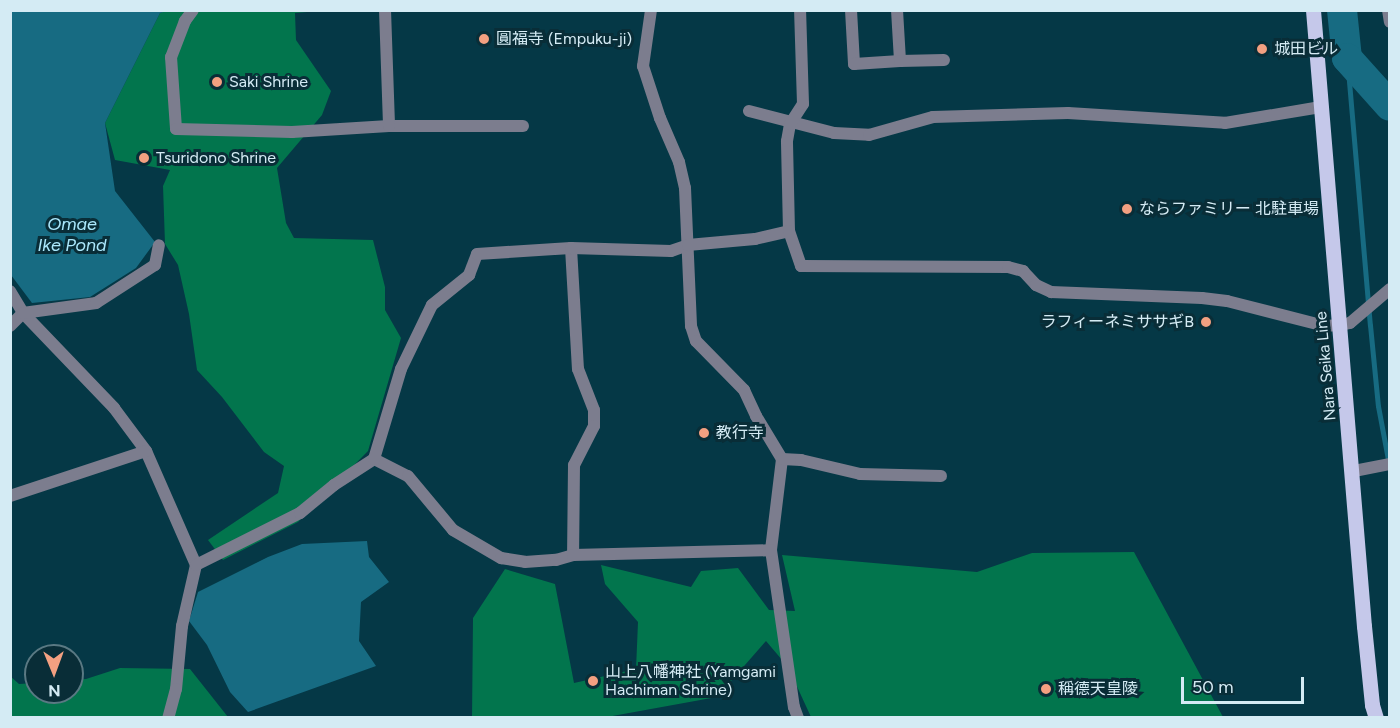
<!DOCTYPE html>
<html>
<head>
<meta charset="utf-8">
<style>
  body { margin:0 }
  #map { position:relative; width:1400px; height:728px; overflow:hidden; background:#053846; font-family:Figtree,"Noto Sans JP",sans-serif }
  div>[style] { position:absolute }
  [style*='--x'] { left:calc(var(--x)*1px); top:calc(var(--y)*1px); width:calc(var(--w)*1px); rotate:calc(var(--a)*1deg) }
  .forest>* { inset:0; background:#02754d }
  .water>* { inset:0; background:#176b82 }
  .stream>* { height:5px; margin:-2.5px; padding:0 2.5px; transform-origin:2.5px; border-radius:2.5px; background:#176b82 }
  .river>* { height:30px; margin:-15px; padding:0 15px; transform-origin:15px; border-radius:15px; background:#176b82 }
  .minor>* { height:12px; margin:-6px; padding:0 6px; transform-origin:6px; border-radius:6px; background:#7c7d8e }
  .tertiary>* { height:12px; margin:-6px; padding:0 6px; transform-origin:6px; border-radius:6px; background:#7c7d8e }
  .primary>* { height:15px; margin:-7.5px; padding:0 7.5px; transform-origin:7.5px; border-radius:7.5px; background:#c5c8ea }
  .dots>* { width:16px; height:16px; translate:-50% -50%; box-sizing:border-box; border:3px solid #092d37; border-radius:50% }
  span { translate:-50% -50%; white-space:nowrap; text-align:center; line-height:1.15; -webkit-text-stroke:6px #092d37; paint-order:stroke }
  .poi-label { font-size:16px; color:#d4ebf4 }
  .left { translate:0 -50%; text-align:left }
  .right { translate:-100% -50%; text-align:right }
  .street-label { font-size:16px; color:#d4ebf4 }
  .water-label { font-size:18px; color:#abe8fc; font-style:italic }
  .frame { position:absolute; inset:0; border:12px solid #d4ebf4; pointer-events:none }
  .north { position:absolute; left:24px; top:644px; width:60px; height:60px; box-sizing:border-box; background:#092d37; border:2px solid #5a7983; border-radius:50%; rotate:179deg; font-size:16px; font-weight:700; line-height:24px; text-align:center; color:#d4ebf4 }
  .north::after { content:''; display:block; margin:auto; width:21px; height:27px; background:#f3a081; clip-path:polygon(50% 0,100% 100%,50% 72%,0 100%) }
  .scale { position:absolute; left:1181px; top:677px; width:123px; height:27px; box-sizing:border-box; border:3px solid #d4ebf4; border-top:0; padding-left:8px; font-size:18px; line-height:21px; white-space:nowrap; color:#d4ebf4; -webkit-text-stroke:4px #092d37; paint-order:stroke }
</style>
</head>
<body>
<div id="map">
  <div class="forest">
    <i style="clip-path:polygon(167px 10px,319px 11px,295px 13px,296px 40px,331px 91px,322px 115px,277px 168px,286px 223px,294px 238px,373px 240px,385px 287px,385px 310px,401px 338px,368px 451px,298px 522px,223px 560px,208px 540px,278px 493px,284px 466px,264px 452px,222px 397px,197px 370px,189px 314px,178px 265px,165px 244px,163px 186px,170px 170px,115px 160px,105px 123px,160px 13px)"></i>
    <i style="clip-path:polygon(1134px 552px,1223px 717px,811px 717px,788px 667px,766px 641px,717px 697px,607px 717px,472px 718px,473px 618px,505px 569px,555px 584px,574px 683px,636px 669px,638px 622px,605px 584px,601px 565px,691px 587px,701px 571px,738px 568px,769px 610px,795px 611px,782px 555px,977px 572px,1032px 553px)"></i>
    <i style="clip-path:polygon(120px 668px,190px 669px,228px 717px,11px 717px,10px 676px,19px 684px,36px 683px,36px 692px,72px 692px,72px 680px,86px 679px)"></i>
  </div>
  <div class="water">
    <i style="clip-path:polygon(11px 11px,167px 11px,160px 13px,105px 123px,115px 191px,155px 242px,136px 268px,90px 297px,32px 303px,11px 275px)"></i>
    <i style="clip-path:polygon(367px 541px,369px 557px,389px 582px,361px 602px,359px 641px,376px 666px,248px 712px,230px 692px,207px 645px,189px 621px,198px 592px,268px 557px,302px 544px)"></i>
  </div>
  <div class="stream">
    <i style="--x:1347;--y:58;--w:268;--a:85.1"></i>
    <i style="--x:1370;--y:325;--w:81;--a:84.4"></i>
    <i style="--x:1378;--y:406;--w:60;--a:79.4"></i>
  </div>
  <div class="river">
    <i style="--x:1342;--y:10;--w:48;--a:84.1"></i>
    <i style="--x:1347;--y:58;--w:64;--a:48.1"></i>
  </div>
  <div class="minor">
    <i style="--x:193;--y:10;--w:14;--a:126"></i>
    <i style="--x:185;--y:21;--w:39;--a:111"></i>
    <i style="--x:171;--y:57;--w:72;--a:86"></i>
    <i style="--x:176;--y:129;--w:116;--a:1.5"></i>
    <i style="--x:292;--y:132;--w:97;--a:-3.5"></i>
    <i style="--x:389;--y:126;--w:134;--a:0"></i>
    <i style="--x:385;--y:10;--w:116;--a:88"></i>
    <i style="--x:651;--y:10;--w:57;--a:98.1"></i>
    <i style="--x:643;--y:66;--w:55;--a:71.9"></i>
    <i style="--x:660;--y:118;--w:48;--a:66.6"></i>
    <i style="--x:679;--y:162;--w:27;--a:77"></i>
    <i style="--x:685;--y:188;--w:138;--a:87.5"></i>
    <i style="--x:691;--y:326;--w:16;--a:72"></i>
    <i style="--x:696;--y:341;--w:69;--a:45.6"></i>
    <i style="--x:744;--y:390;--w:29;--a:65"></i>
    <i style="--x:756;--y:416;--w:50;--a:58.8"></i>
    <i style="--x:782;--y:459;--w:92;--a:96.9"></i>
    <i style="--x:771;--y:550;--w:159;--a:81.7"></i>
    <i style="--x:794;--y:707;--w:12;--a:70"></i>
    <i style="--x:851;--y:10;--w:54;--a:86.8"></i>
    <i style="--x:854;--y:64;--w:46;--a:-3.7"></i>
    <i style="--x:897;--y:10;--w:51;--a:86.6"></i>
    <i style="--x:900;--y:61;--w:44;--a:-1.3"></i>
    <i style="--x:749;--y:111;--w:88;--a:14.5"></i>
    <i style="--x:834;--y:133;--w:35;--a:3"></i>
    <i style="--x:869;--y:135;--w:66;--a:-15.7"></i>
    <i style="--x:933;--y:117;--w:135;--a:-1.7"></i>
    <i style="--x:1068;--y:113;--w:157;--a:3.6"></i>
    <i style="--x:1225;--y:123;--w:97;--a:-9.5"></i>
    <i style="--x:789;--y:231;--w:90;--a:-91.3"></i>
    <i style="--x:787;--y:141;--w:17;--a:-80"></i>
    <i style="--x:790;--y:124;--w:24;--a:-57"></i>
    <i style="--x:803;--y:104;--w:94;--a:-91.8"></i>
    <i style="--x:571;--y:248;--w:121;--a:86.7"></i>
    <i style="--x:578;--y:369;--w:44;--a:68.7"></i>
    <i style="--x:594;--y:410;--w:16;--a:90"></i>
    <i style="--x:594;--y:426;--w:44;--a:117.1"></i>
    <i style="--x:574;--y:465;--w:90;--a:90.6"></i>
    <i style="--x:10;--y:291;--w:26;--a:59"></i>
    <i style="--x:23;--y:313;--w:132;--a:46.2"></i>
    <i style="--x:114;--y:408;--w:54;--a:53.3"></i>
    <i style="--x:146;--y:451;--w:124;--a:66.3"></i>
    <i style="--x:196;--y:565;--w:63;--a:102.9"></i>
    <i style="--x:182;--y:626;--w:63;--a:95.4"></i>
    <i style="--x:176;--y:689;--w:30;--a:105"></i>
    <i style="--x:10;--y:326;--w:18;--a:-45"></i>
    <i style="--x:23;--y:313;--w:74;--a:-7.8"></i>
    <i style="--x:96;--y:303;--w:70;--a:-32.8"></i>
    <i style="--x:155;--y:265;--w:20;--a:-79"></i>
    <i style="--x:374;--y:459;--w:38;--a:27"></i>
    <i style="--x:408;--y:476;--w:70;--a:50.2"></i>
    <i style="--x:453;--y:530;--w:56;--a:30.3"></i>
    <i style="--x:501;--y:558;--w:24;--a:9"></i>
    <i style="--x:525;--y:562;--w:31;--a:-4"></i>
    <i style="--x:556;--y:560;--w:18;--a:-16"></i>
    <i style="--x:573;--y:555;--w:198;--a:-1.4"></i>
    <i style="--x:782;--y:459;--w:19;--a:3"></i>
    <i style="--x:801;--y:460;--w:61;--a:13.3"></i>
    <i style="--x:860;--y:474;--w:81;--a:1.4"></i>
    <i style="--x:1354;--y:471;--w:37;--a:-11"></i>
    <i style="--x:10;--y:496;--w:143;--a:-18.3"></i>
    <i style="--x:196;--y:565;--w:116;--a:-26.6"></i>
    <i style="--x:300;--y:513;--w:44;--a:-39.5"></i>
    <i style="--x:334;--y:485;--w:48;--a:-33"></i>
    <i style="--x:374;--y:459;--w:94;--a:-73.3"></i>
    <i style="--x:401;--y:369;--w:71;--a:-64.2"></i>
    <i style="--x:432;--y:305;--w:48;--a:-39"></i>
    <i style="--x:469;--y:275;--w:22;--a:-69"></i>
    <i style="--x:477;--y:254;--w:94;--a:-3.7"></i>
    <i style="--x:571;--y:248;--w:100;--a:1.7"></i>
    <i style="--x:671;--y:251;--w:18;--a:-19"></i>
    <i style="--x:688;--y:245;--w:67;--a:-5.1"></i>
    <i style="--x:755;--y:239;--w:35;--a:-13"></i>
    <i style="--x:789;--y:231;--w:37;--a:71"></i>
    <i style="--x:801;--y:266;--w:207;--a:0.3"></i>
    <i style="--x:1008;--y:267;--w:16;--a:15"></i>
    <i style="--x:1023;--y:271;--w:19;--a:47"></i>
    <i style="--x:1036;--y:285;--w:17;--a:25"></i>
    <i style="--x:1051;--y:292;--w:151;--a:2.3"></i>
    <i style="--x:1202;--y:298;--w:25;--a:7"></i>
    <i style="--x:1227;--y:301;--w:101;--a:14.3"></i>
    <i style="--x:1325;--y:326;--w:16;--a:-4"></i>
  </div>
  <div class="tertiary">
    <i style="--x:1388;--y:10;--w:12;--a:81"></i>
    <i style="--x:1341;--y:325;--w:9;--a:-13"></i>
    <i style="--x:1350;--y:323;--w:52;--a:-40.4"></i>
  </div>
  <div class="primary">
    <i style="--x:1313;--y:10;--w:618;--a:85.27"></i>
    <i style="--x:1364;--y:626;--w:79;--a:84.2"></i>
    <i style="--x:1372;--y:705;--w:14;--a:73"></i>
  </div>
  <div class="dots">
    <i style="left:484px;top:39px;background:#f3a081"></i>
    <i style="left:1262px;top:49px;background:#f3a081"></i>
    <i style="left:217px;top:82px;background:#f3a081"></i>
    <i style="left:144px;top:158px;background:#f3a081"></i>
    <i style="left:1127px;top:209px;background:#f3a081"></i>
    <i style="left:1206px;top:322px;background:#f3a081"></i>
    <i style="left:704px;top:433px;background:#f3a081"></i>
    <i style="left:593px;top:681px;background:#f3a081"></i>
    <i style="left:1046px;top:689px;background:#f3a081"></i>
  </div>
  <div class="poi-label">
    <span class="left" style="left:496px;top:39px">圓福寺 (Empuku-ji)</span>
    <span class="left" style="left:1274px;top:49px">城田ビル</span>
    <span class="left" style="left:229px;top:82px">Saki Shrine</span>
    <span class="left" style="left:156px;top:158px">Tsuridono Shrine</span>
    <span class="left" style="left:1139px;top:209px">ならファミリー 北駐車場</span>
    <span class="right" style="left:1194px;top:322px">ラフィーネミササギB</span>
    <span class="left" style="left:716px;top:433px">教行寺</span>
    <span class="left" style="left:605px;top:681px">山上八幡神社 (Yamgami<br>Hachiman Shrine)</span>
    <span class="left" style="left:1058px;top:689px">稱德天皇陵</span>
  </div>
  <div class="street-label">
    <span style="left:1326px;top:366px;rotate:-95deg">Nara Seika Line</span>
  </div>
  <div class="water-label">
    <span style="left:72px;top:235px">Omae<br>Ike Pond</span>
  </div>
  <div class="frame"></div>
  <div class="north">N</div>
  <div class="scale">50 m</div>
</div>
</body>
</html>
